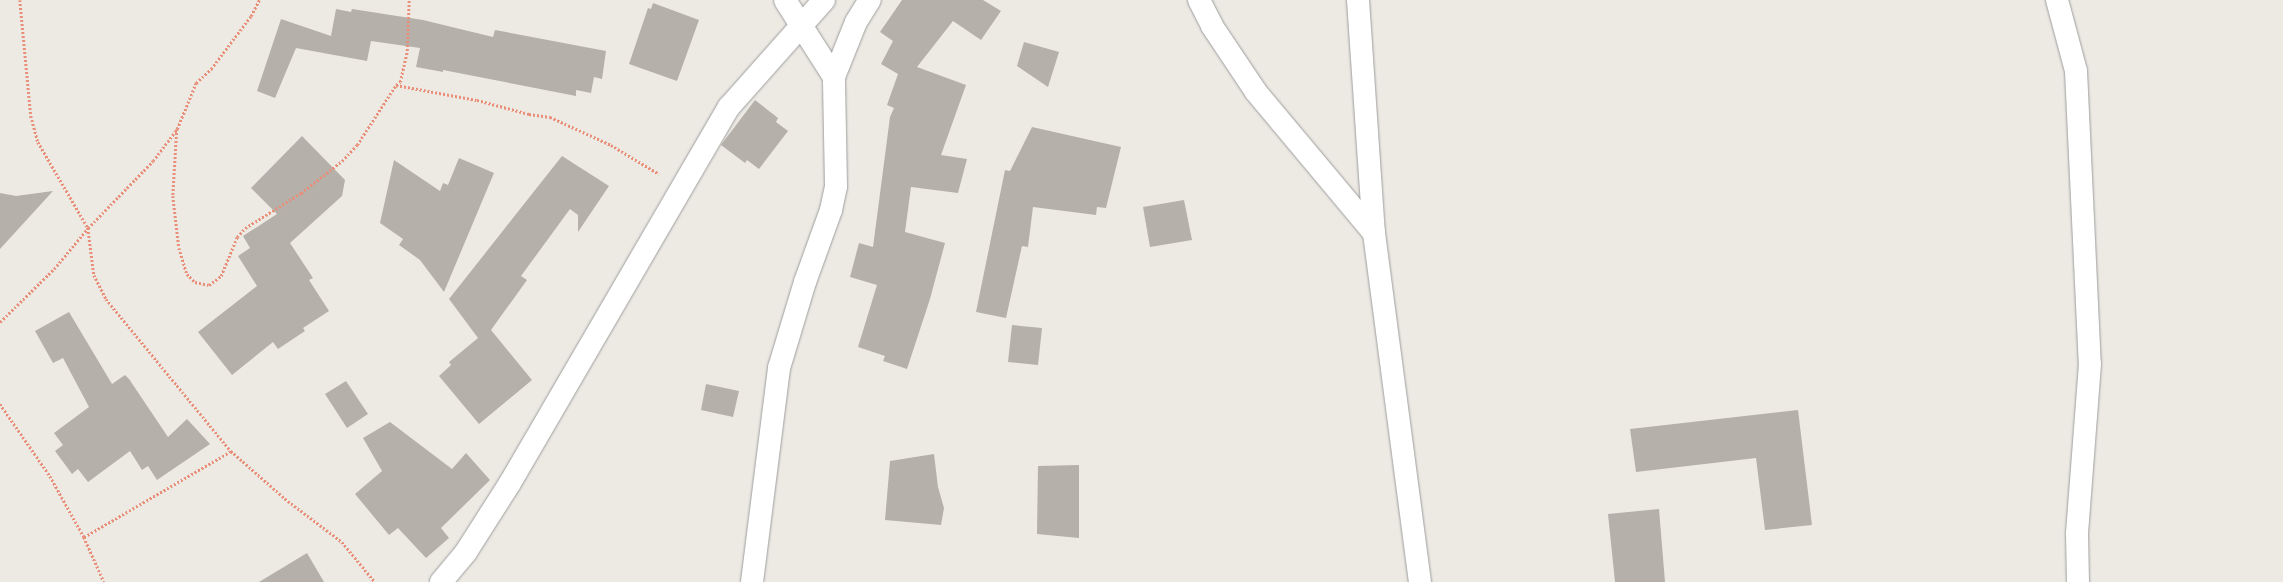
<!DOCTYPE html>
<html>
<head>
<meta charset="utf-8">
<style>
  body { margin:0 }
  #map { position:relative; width:2283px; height:582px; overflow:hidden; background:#edeae4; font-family:Poppins,sans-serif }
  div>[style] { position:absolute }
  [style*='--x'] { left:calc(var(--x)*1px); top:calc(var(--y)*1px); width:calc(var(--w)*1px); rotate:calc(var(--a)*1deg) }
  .building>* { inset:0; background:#b5b0aa }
  .path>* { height:2.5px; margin-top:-1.25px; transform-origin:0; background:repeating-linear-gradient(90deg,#e88e79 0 2px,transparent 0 4px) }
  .roads { filter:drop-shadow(0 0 1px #9e9e9e) drop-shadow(0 0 1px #9e9e9e) }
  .minor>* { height:22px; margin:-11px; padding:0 11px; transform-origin:11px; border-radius:11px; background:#fff }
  span { translate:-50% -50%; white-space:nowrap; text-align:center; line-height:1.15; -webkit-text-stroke:3px #fff; paint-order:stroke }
</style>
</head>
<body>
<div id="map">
  <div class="building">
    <i style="clip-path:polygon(902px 0,983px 0,1001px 11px,981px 40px,953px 21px,917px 67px,966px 85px,941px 155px,967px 159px,958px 193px,911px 187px,905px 232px,945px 243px,930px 299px,907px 369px,883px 361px,885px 356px,858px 347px,877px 285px,850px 277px,859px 243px,873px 247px,890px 117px,894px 108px,887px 105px,898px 74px,881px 64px,893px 41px,880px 32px)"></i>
    <i style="clip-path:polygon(653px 3px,699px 20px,677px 81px,629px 64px,648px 8px,651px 9px)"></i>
    <i style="clip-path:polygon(336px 9px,351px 12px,352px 9px,423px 20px,493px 37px,495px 30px,606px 51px,602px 79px,594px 77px,591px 93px,576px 90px,576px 96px,443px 70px,443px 72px,416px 67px,420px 48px,371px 41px,367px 61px,296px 48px,275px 98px,257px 91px,281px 19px,331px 36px)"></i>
    <i style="clip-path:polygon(1024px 42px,1059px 52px,1048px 87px,1017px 66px)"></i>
    <i style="clip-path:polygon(755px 100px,778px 118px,776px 122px,788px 131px,759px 169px,747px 160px,745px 163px,721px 145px)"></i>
    <i style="clip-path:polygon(1032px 127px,1121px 147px,1106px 208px,1097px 207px,1096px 215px,1033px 207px,1028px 247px,1022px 246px,1006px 318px,976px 312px,1005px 170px,1010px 171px)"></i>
    <i style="clip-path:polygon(302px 136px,345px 180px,342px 196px,290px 243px,313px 278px,309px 280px,329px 311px,303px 328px,305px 331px,278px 349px,273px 342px,232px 375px,198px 332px,257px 286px,238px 256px,250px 248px,243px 236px,277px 214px,251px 188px)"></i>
    <i style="clip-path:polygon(562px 156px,609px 186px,578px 232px,578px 215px,570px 209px,521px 276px,527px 280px,491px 330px,532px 380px,479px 424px,439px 376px,451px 365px,449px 362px,478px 338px,449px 299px)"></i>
    <i style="clip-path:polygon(459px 158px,494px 173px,444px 292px,420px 260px,399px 245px,403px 239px,380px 223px,394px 160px,440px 191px,443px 183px,448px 185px)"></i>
    <i style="clip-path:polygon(53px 191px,0 249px,0 193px,16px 196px)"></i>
    <i style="clip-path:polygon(1184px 200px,1192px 240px,1150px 247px,1143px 207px)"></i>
    <i style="clip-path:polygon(69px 312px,112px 384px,125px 375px,129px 379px,168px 437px,187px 419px,210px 444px,157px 480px,148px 466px,142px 470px,130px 451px,88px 482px,78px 469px,72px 474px,55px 451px,63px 445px,54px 433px,89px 407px,63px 358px,53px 363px,35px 331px)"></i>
    <i style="clip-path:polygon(1012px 325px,1042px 328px,1038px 365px,1008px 362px)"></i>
    <i style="clip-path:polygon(346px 381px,368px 414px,347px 428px,325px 394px)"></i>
    <i style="clip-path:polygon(706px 384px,739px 391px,733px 417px,701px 410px)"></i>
    <i style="clip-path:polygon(1798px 410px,1812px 525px,1765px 530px,1756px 458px,1636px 472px,1630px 429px)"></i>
    <i style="clip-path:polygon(390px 422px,452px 469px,466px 453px,490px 480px,441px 528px,449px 538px,426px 558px,398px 528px,389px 535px,355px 494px,382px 471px,363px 438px)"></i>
    <i style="clip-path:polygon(934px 454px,938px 487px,944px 508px,941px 525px,885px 520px,890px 461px)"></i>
    <i style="clip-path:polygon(1079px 465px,1079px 538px,1037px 534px,1038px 466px)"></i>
    <i style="clip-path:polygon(1659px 509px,1665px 582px,1615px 582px,1608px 514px)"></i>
    <i style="clip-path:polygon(307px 553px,324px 582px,259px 582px)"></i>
  </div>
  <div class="path">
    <i style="--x:20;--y:0;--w:117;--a:84.6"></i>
    <i style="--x:31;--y:116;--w:27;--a:75"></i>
    <i style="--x:38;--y:142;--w:99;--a:59.8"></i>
    <i style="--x:88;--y:228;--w:47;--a:82.7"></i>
    <i style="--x:94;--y:275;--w:27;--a:63"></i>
    <i style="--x:106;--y:299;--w:197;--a:50.6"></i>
    <i style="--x:231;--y:451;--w:76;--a:41.3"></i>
    <i style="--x:288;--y:501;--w:68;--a:37.2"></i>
    <i style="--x:342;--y:542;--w:52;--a:50.5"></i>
    <i style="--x:396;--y:85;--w:82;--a:10.5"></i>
    <i style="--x:477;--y:100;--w:54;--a:15.1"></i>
    <i style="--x:529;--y:114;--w:21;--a:8"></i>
    <i style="--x:550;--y:117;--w:67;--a:24.7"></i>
    <i style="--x:611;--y:145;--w:56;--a:31.1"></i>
    <i style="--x:177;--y:129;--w:67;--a:93.4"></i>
    <i style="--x:173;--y:196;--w:52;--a:83.4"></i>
    <i style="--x:179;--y:248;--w:27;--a:73"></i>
    <i style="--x:187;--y:274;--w:11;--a:45"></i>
    <i style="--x:195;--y:282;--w:14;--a:12"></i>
    <i style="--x:209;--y:285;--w:15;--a:-37"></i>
    <i style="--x:221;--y:276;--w:42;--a:-67.7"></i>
    <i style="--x:237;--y:237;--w:12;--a:-48"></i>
    <i style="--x:245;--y:228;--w:66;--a:-32"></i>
    <i style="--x:301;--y:193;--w:52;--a:-38"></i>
    <i style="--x:342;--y:161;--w:22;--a:-47"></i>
    <i style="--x:357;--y:145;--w:72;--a:-57"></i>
    <i style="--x:396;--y:85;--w:5;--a:-37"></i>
    <i style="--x:400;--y:82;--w:32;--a:-77"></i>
    <i style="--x:407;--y:51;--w:51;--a:-87.8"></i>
    <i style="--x:0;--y:322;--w:76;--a:-44.5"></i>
    <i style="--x:54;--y:269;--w:53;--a:-50.3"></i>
    <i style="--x:88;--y:228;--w:93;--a:-45.9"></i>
    <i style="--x:153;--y:161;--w:40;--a:-53"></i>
    <i style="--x:177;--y:129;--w:50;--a:-67.6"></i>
    <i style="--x:196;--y:83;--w:21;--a:-43"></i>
    <i style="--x:211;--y:69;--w:66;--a:-53"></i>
    <i style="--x:251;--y:16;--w:18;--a:-63"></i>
    <i style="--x:0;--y:404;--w:88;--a:55.2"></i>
    <i style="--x:50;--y:476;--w:70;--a:60.9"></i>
    <i style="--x:84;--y:537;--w:49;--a:66"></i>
    <i style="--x:84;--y:537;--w:170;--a:-30.3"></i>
  </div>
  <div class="roads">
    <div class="minor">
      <i style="--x:1199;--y:0;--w:29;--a:63"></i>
      <i style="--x:1212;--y:26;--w:79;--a:56.3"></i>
      <i style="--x:1256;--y:92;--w:184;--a:50.1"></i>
      <i style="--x:1358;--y:0;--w:234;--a:86.1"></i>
      <i style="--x:1374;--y:233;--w:352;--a:82.5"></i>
      <i style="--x:2057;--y:0;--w:73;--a:75"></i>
      <i style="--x:2076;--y:71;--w:293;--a:87.3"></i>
      <i style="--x:2090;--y:364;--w:170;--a:94.4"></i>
      <i style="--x:2077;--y:534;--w:48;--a:88.8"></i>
      <i style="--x:834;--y:77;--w:59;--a:-68.2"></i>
      <i style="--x:856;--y:22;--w:26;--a:-58"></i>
      <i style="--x:441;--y:582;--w:39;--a:-50"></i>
      <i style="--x:466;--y:552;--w:82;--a:-57.5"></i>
      <i style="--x:510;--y:483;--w:435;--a:-59.8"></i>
      <i style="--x:729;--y:107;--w:143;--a:-48.4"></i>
      <i style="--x:752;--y:582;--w:216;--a:-82.8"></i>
      <i style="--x:779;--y:368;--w:90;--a:-73.2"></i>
      <i style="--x:805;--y:282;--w:77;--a:-70.1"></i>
      <i style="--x:831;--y:210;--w:25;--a:-78"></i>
      <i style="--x:836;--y:186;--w:109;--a:-91.1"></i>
      <i style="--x:834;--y:77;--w:91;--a:-122.5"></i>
    </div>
  </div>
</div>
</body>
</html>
